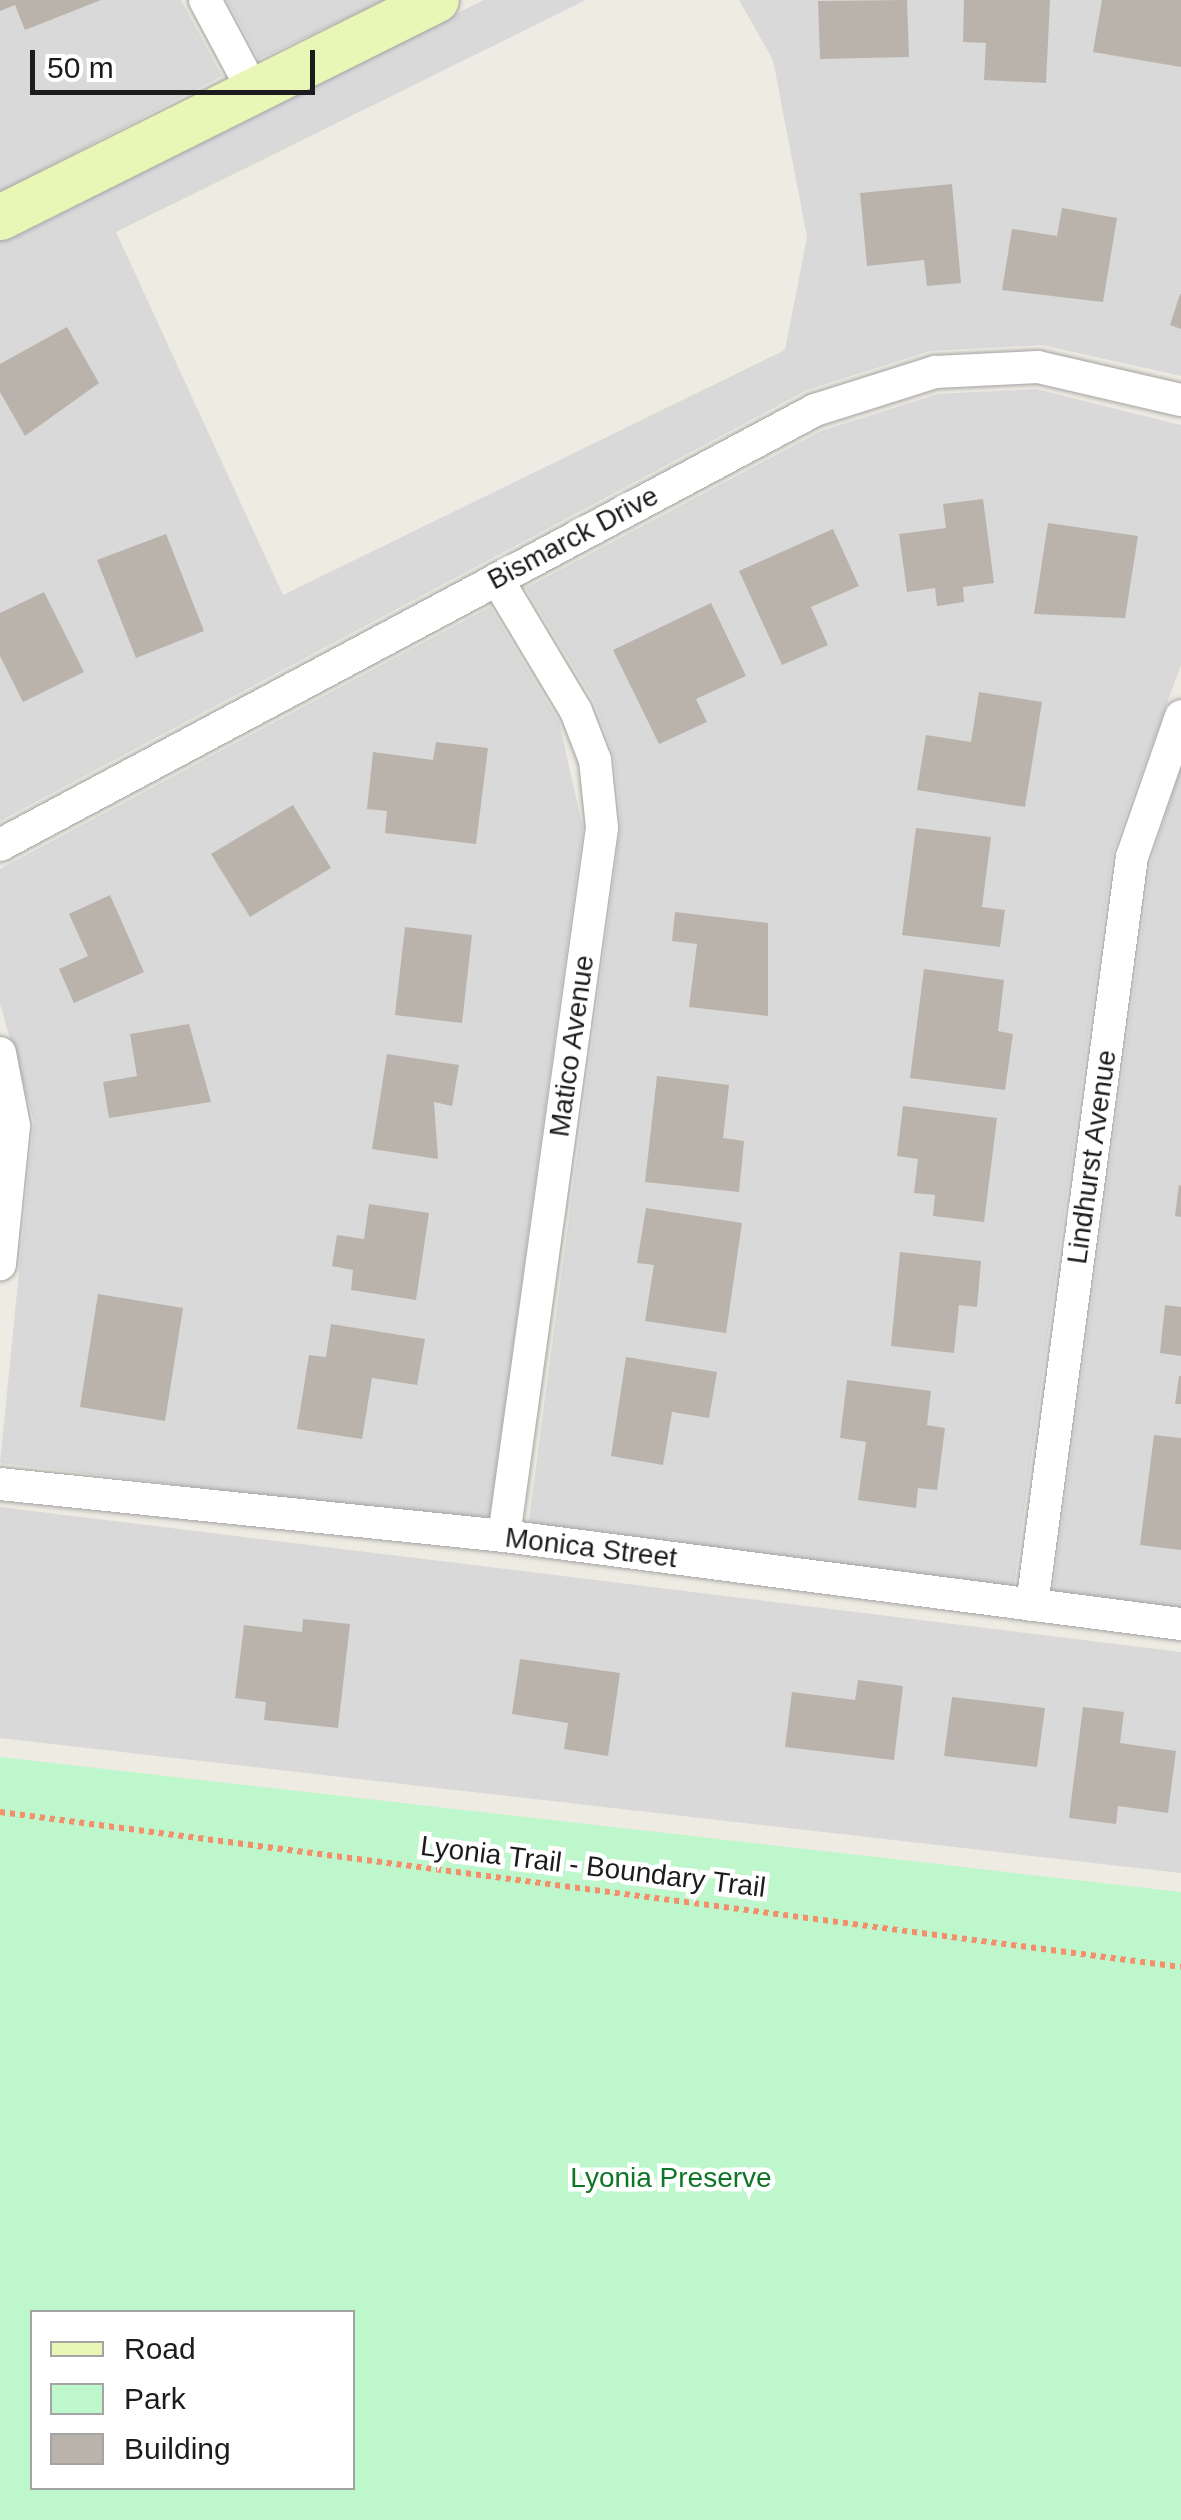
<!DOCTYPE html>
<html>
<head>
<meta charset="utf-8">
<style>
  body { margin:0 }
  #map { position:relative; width:1181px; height:2520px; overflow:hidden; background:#edebe2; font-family:Arial,sans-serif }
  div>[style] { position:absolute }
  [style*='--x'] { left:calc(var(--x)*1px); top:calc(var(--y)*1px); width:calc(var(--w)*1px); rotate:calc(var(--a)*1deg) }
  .residential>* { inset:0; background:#dad9d9 }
  .park>* { inset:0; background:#bff7cc }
  .building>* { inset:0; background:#b9b3ab }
  .path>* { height:6px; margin-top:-3px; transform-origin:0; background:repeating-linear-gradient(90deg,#f48f6b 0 5px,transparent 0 10px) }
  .roads { filter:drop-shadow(0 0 2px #a3a3a3) drop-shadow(0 0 2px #a3a3a3) }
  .street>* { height:32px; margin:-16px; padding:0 16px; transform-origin:16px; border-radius:16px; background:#fff }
  .secondary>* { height:45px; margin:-22.5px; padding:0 22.5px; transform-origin:22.5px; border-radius:22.5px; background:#e9f7b6 }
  span { translate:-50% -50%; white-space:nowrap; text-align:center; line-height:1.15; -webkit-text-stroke:9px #fff; paint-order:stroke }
  .street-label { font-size:28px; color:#1c1c1c }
  .park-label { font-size:28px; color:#0f7527 }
  .legend { position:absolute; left:30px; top:2310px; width:325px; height:180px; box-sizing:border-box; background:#fff; border:2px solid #a4a4a4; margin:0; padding:12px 18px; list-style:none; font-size:30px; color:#1c1c1c }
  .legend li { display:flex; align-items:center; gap:20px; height:50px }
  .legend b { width:50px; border:2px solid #a4a4a4 }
  .scale { position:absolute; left:30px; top:50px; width:285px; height:45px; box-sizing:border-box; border:5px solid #1c1c1c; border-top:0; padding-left:12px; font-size:30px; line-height:35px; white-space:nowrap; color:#1c1c1c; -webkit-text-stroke:8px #fff; paint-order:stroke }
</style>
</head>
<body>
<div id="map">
  <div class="residential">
    <i style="clip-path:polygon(0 0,181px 0,222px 76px,0 192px)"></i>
    <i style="clip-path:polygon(227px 0,385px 0,259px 59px)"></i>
    <i style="clip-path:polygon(484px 0,586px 0,116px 232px,283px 595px,785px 350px,807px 237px,773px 60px,739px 0,1181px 0,1181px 376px,1042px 345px,930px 351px,807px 390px,0 821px,0 240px)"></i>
    <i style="clip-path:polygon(1036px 389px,1181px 425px,1181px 665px,1113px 851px,1014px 1586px,528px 1527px,621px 824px,614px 756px,594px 701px,526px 588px,821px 431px,938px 394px)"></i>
    <i style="clip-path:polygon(490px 607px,559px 722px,583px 828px,489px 1523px,0 1463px,34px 1121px,0 1004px,0 869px)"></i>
    <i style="clip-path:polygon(1181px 766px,1181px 1608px,1053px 1592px,1151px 862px)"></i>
    <i style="clip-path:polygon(0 1507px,1181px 1652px,1181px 1873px,0 1738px)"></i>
  </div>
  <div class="park">
    <i style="clip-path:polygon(evenodd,0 1757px,1181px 1892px,1181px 2520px,0 2520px,0 1757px,32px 2312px,352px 2312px,352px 2488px,32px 2488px,32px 2312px)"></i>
  </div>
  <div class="building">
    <i style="clip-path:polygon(0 0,101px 0,25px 30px,15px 5px,0 11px)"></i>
    <i style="clip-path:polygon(907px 0,909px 57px,820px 59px,818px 1px)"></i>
    <i style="clip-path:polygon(964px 0,1050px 0,1046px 83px,984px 80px,986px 43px,963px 42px)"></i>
    <i style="clip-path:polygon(1102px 0,1181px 0,1181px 67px,1093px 52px)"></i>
    <i style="clip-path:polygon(952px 184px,961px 283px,927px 286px,924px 260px,867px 266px,860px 193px)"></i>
    <i style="clip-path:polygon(1062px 208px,1117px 218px,1103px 302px,1002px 290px,1012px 229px,1057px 236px)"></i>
    <i style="clip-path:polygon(1180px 294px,1181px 294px,1181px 329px,1170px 325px)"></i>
    <i style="clip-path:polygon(67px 327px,99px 383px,25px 436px,0 392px,0 364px)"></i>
    <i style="clip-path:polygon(983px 499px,994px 583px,963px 587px,964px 602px,937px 606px,935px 588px,907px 592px,899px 534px,946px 528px,943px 504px)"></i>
    <i style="clip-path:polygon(1048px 523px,1138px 536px,1125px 618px,1034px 614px)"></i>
    <i style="clip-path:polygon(833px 529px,859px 586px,811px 607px,828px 645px,782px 665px,739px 571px)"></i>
    <i style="clip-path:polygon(166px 534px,204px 631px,136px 658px,97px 560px)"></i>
    <i style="clip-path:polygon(44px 592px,84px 672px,23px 702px,0 656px,0 613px)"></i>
    <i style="clip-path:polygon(711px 603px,746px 676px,696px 699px,707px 722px,659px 744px,613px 650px)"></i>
    <i style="clip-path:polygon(979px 692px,1042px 702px,1025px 807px,917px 790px,926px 735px,971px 742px)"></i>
    <i style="clip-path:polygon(436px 742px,488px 748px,476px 844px,385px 833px,387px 811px,367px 809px,373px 752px,433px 760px)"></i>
    <i style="clip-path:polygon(293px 805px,331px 868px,250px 917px,211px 854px)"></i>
    <i style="clip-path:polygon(916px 828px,991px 837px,982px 907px,1005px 910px,1000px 947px,902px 935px)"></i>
    <i style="clip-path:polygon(110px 895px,144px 972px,74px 1003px,59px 969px,88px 956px,69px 914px)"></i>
    <i style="clip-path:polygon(675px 912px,768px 923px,768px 1016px,689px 1007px,697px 944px,672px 941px)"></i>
    <i style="clip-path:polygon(405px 927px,472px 935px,462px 1023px,395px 1015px)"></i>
    <i style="clip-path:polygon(924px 969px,1004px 980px,998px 1031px,1013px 1034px,1005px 1090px,910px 1078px)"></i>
    <i style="clip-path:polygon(189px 1024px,211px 1102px,109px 1118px,103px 1082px,137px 1076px,130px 1034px)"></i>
    <i style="clip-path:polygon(387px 1054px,459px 1065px,452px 1106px,434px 1102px,438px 1159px,372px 1149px)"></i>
    <i style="clip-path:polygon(657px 1076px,729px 1085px,723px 1138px,744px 1141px,739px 1192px,645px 1182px)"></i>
    <i style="clip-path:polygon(903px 1106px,997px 1118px,984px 1222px,933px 1216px,935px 1195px,914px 1193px,918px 1159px,897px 1156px)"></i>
    <i style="clip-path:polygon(1179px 1185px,1181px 1186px,1181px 1217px,1175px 1216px)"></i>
    <i style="clip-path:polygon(369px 1204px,429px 1213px,416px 1300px,351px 1290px,353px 1270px,332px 1266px,337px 1235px,364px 1239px)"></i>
    <i style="clip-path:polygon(646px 1208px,742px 1223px,726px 1333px,645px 1321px,654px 1265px,637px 1263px)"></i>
    <i style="clip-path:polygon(900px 1252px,981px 1261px,977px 1307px,959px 1305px,954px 1353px,891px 1346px)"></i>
    <i style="clip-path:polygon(98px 1294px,183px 1308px,165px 1421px,80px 1407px)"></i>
    <i style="clip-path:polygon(1165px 1305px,1181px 1307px,1181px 1356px,1160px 1353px)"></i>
    <i style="clip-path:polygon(331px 1324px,425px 1339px,417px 1385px,372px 1378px,362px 1439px,297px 1429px,309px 1355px,326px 1357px)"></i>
    <i style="clip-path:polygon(626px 1357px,717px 1372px,709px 1418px,672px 1412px,663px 1465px,611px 1456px)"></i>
    <i style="clip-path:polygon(1179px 1376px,1181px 1376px,1181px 1404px,1175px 1404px)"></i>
    <i style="clip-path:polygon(847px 1380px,931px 1391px,927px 1425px,945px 1428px,937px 1490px,918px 1488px,916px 1508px,858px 1500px,866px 1442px,840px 1438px)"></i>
    <i style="clip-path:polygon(1154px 1435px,1181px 1438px,1181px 1550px,1140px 1545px)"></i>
    <i style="clip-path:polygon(303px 1619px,350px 1624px,338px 1728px,264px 1720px,266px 1702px,235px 1698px,244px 1625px,302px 1632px)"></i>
    <i style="clip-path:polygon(520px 1659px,620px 1673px,608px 1756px,564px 1749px,568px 1723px,512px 1714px)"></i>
    <i style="clip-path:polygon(858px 1680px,903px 1686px,894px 1760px,785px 1747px,792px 1692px,855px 1700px)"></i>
    <i style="clip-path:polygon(952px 1697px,1045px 1708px,1037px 1767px,944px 1756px)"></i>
    <i style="clip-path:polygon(1083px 1707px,1124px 1712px,1120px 1743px,1176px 1751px,1168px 1813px,1118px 1806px,1116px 1824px,1069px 1818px)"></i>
  </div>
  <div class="path">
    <i style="--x:0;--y:1812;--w:1191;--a:7.48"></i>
  </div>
  <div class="roads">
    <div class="street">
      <i style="--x:205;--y:0;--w:98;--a:61.9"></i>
      <i style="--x:497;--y:579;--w:154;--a:59.1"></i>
      <i style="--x:576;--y:711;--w:53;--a:68.8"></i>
      <i style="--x:595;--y:760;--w:68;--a:84.1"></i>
      <i style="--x:602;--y:828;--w:715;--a:97.88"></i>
      <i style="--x:0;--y:845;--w:924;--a:-28.09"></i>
      <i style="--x:815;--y:410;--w:126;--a:-17.6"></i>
      <i style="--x:935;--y:372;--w:103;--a:-2.8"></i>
      <i style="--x:1038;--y:367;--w:147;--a:13"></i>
      <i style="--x:0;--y:1053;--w:74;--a:79.1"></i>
      <i style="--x:14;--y:1126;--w:139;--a:95.8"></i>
      <i style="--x:0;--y:1484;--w:507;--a:5.89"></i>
      <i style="--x:504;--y:1536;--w:683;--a:7.41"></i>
      <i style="--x:1032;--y:1605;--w:755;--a:-82.39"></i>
      <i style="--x:1132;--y:857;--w:149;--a:-70.8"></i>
    </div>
    <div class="secondary">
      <i style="--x:0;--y:217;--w:487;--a:-26.5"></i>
    </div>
  </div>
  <div class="street-label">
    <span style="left:573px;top:538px;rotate:-28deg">Bismarck Drive</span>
    <span style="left:572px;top:1046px;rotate:-82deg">Matico Avenue</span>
    <span style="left:1092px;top:1157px;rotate:-82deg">Lindhurst Avenue</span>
    <span style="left:591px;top:1548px;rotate:7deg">Monica Street</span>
    <span style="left:593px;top:1867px;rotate:7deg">Lyonia Trail - Boundary Trail</span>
  </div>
  <div class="park-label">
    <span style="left:671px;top:2178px">Lyonia Preserve</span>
  </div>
  <ul class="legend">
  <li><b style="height:12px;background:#e9f7b6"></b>Road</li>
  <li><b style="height:28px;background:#bff7cc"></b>Park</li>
  <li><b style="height:28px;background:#b9b3ab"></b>Building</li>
  </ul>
  <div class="scale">50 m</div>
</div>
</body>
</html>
